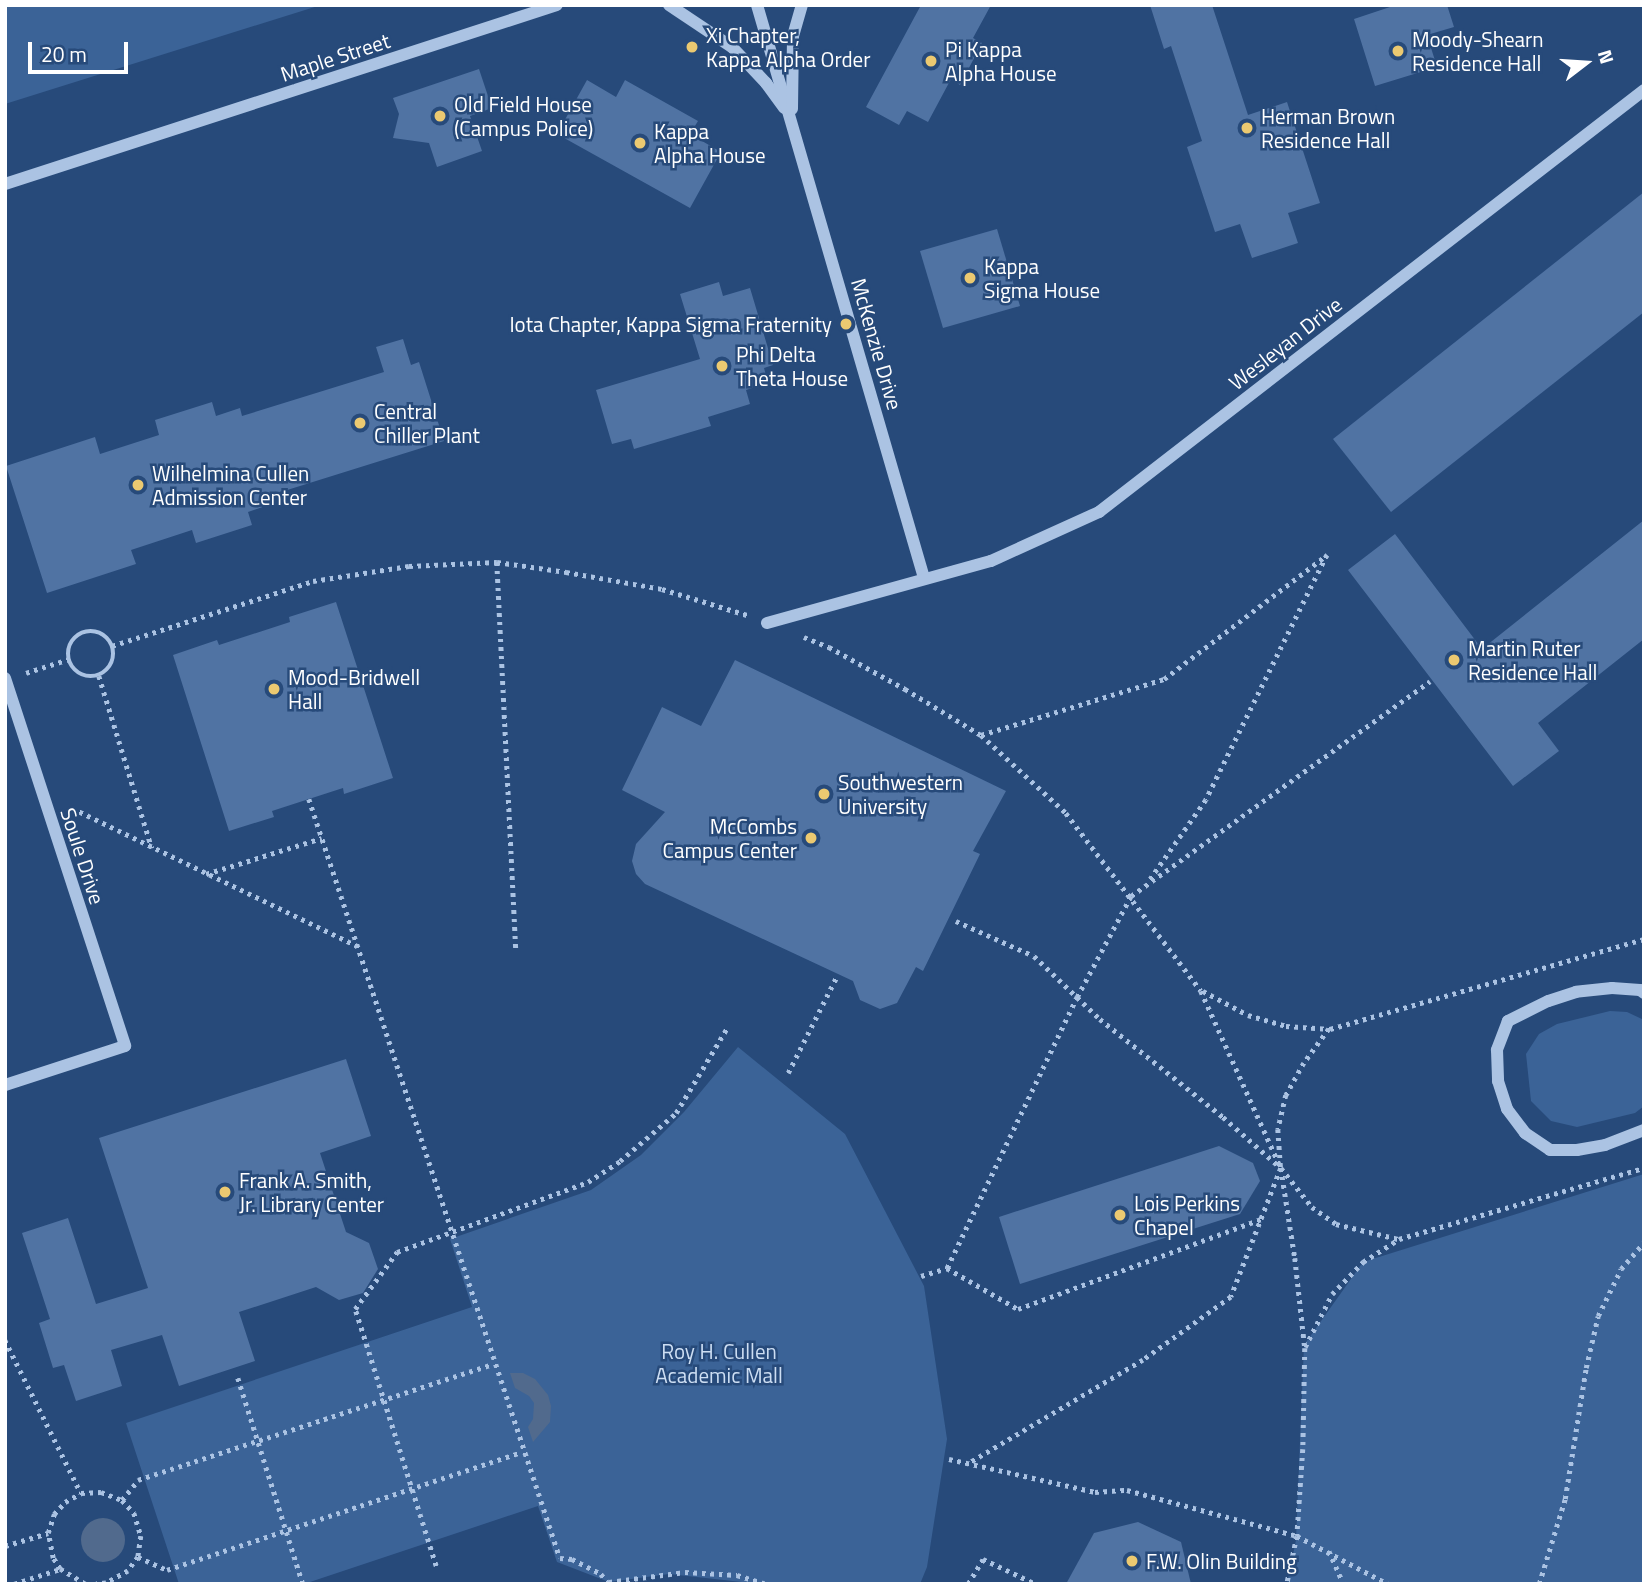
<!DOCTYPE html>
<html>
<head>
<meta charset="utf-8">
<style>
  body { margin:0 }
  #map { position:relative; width:1649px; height:1589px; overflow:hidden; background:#274a7a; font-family:"Titillium Web",sans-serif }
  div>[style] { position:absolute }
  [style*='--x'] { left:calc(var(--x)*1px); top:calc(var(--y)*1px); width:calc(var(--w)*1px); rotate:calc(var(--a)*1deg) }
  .green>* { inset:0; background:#3b6397 }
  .water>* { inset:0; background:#516a8d }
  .round { border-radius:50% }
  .building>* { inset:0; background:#5073a3 }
  .path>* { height:4.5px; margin-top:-2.25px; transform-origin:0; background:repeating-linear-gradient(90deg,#abc3e3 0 3.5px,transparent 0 8.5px) }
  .path>.ring { margin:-2.25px; padding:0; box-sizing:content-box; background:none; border:4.5px solid #abc3e3; border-radius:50% }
  .minor>* { height:12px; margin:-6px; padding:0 6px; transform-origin:6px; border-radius:6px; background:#abc3e3 }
  .dots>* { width:19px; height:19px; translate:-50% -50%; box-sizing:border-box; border:4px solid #274a7a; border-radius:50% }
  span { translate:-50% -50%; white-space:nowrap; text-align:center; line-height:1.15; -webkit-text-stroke:5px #274a7a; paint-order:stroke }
  .poi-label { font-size:21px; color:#fff }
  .left { translate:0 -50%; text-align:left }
  .right { translate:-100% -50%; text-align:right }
  .street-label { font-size:21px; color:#fff }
  .park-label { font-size:21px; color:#cddef3 }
  .frame { position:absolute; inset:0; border:7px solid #fff; pointer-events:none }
  .north { position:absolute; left:1551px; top:28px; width:70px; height:70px; -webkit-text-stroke:5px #274a7a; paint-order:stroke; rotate:73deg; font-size:19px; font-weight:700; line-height:28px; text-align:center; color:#fff }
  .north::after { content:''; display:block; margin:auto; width:24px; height:32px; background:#fff; clip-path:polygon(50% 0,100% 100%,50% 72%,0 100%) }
  .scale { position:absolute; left:28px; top:42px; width:100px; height:32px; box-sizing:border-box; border:4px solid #fff; border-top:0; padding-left:9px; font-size:21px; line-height:24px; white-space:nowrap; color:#fff; -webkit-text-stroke:5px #274a7a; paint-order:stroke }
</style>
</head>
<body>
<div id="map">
  <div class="green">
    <i style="clip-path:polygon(5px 5px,321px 5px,5px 104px)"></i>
    <i style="clip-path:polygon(1610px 1011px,1627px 1012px,1644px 1020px,1644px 1106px,1635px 1113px,1577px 1127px,1551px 1121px,1531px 1101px,1526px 1054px,1539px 1034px,1557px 1024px)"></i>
    <i style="clip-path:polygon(738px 1047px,845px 1134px,924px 1286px,947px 1439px,927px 1567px,920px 1584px,760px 1584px,669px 1574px,609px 1582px,557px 1562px,538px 1506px,304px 1584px,179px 1584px,126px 1423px,472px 1307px,450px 1239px,591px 1190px,641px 1155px,684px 1112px)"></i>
    <i style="clip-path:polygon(1644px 1174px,1644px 1584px,1287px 1584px,1296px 1540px,1304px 1345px,1363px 1262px)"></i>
  </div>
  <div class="water">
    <i style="clip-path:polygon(510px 1373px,523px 1373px,535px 1379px,548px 1395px,551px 1406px,550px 1422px,533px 1442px,528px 1427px,533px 1419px,534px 1403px,529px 1396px,515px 1388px)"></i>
    <i class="round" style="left:81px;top:1518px;width:44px;height:44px"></i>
  </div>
  <div class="building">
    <i style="clip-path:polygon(921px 5px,991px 5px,973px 38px,982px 43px,960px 85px,951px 79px,928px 122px,907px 111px,899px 125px,866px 107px)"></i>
    <i style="clip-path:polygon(1150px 5px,1212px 5px,1248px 115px,1287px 102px,1320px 203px,1288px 213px,1298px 243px,1252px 258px,1240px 224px,1215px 232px,1187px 147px,1202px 141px,1171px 46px,1164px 49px)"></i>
    <i style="clip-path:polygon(1396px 5px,1447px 5px,1454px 27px,1427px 35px,1437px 67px,1375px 86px,1354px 19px)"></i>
    <i style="clip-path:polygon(479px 69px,492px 108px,470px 116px,482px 151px,437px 167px,429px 143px,393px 138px,399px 114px,393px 98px)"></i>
    <i style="clip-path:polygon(587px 80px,616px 97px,625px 80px,698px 121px,690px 134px,721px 152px,690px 208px,557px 134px)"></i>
    <i style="clip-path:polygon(1644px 192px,1644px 312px,1391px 512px,1333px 439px)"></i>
    <i style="clip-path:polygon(997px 229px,1020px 306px,943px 328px,920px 251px)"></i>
    <i style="clip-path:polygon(719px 282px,723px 296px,750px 288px,773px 365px,764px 368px,768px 383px,746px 390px,750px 404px,708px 417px,711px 426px,634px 449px,631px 439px,612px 444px,596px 390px,700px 359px,680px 294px)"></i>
    <i style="clip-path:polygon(403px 339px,411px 365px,419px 362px,444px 441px,268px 496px,271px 504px,248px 512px,252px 525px,196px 543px,192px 530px,131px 550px,136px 564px,47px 593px,6px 466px,95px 437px,100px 454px,159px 435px,155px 420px,212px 402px,216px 416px,240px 408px,242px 416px,384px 372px,376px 347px)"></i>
    <i style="clip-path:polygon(1644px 520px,1644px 639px,1538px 723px,1559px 751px,1513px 786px,1348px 570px,1395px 534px,1482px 649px)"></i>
    <i style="clip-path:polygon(336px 602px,393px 778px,344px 794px,343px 788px,309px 799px,272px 811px,274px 817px,229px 831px,173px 655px,217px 640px,219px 645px,290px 622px,289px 617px)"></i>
    <i style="clip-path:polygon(735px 660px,1006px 791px,973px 851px,980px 854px,923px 971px,916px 967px,897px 1003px,880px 1009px,860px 1000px,853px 981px,645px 884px,636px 874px,632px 861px,636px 844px,665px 812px,622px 790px,662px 707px,701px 726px)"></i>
    <i style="clip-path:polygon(346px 1059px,371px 1136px,320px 1153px,346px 1232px,369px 1243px,378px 1269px,363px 1293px,339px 1300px,316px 1287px,239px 1312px,255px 1361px,179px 1386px,162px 1335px,111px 1350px,122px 1386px,76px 1401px,64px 1365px,53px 1368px,39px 1323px,50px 1319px,22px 1233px,68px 1218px,96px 1304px,148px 1288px,99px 1138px)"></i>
    <i style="clip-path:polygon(1219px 1146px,1253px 1163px,1260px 1181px,1240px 1214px,1020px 1284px,999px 1217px)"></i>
    <i style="clip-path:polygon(1138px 1522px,1181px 1542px,1191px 1584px,1066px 1584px,1094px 1533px)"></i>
  </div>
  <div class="path">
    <i style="--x:497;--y:562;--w:387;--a:87.2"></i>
    <i class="ring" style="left:68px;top:631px;width:41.5px;height:41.5px"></i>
    <i style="--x:804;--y:637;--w:27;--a:22"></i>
    <i style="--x:829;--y:647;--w:87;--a:28.9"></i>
    <i style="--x:905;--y:689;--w:89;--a:31.2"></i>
    <i style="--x:981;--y:735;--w:115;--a:42.5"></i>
    <i style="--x:1066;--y:813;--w:223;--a:52.8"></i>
    <i style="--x:1201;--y:991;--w:194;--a:65.7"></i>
    <i style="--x:1281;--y:1168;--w:91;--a:81.2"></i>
    <i style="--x:1295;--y:1258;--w:91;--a:83.7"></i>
    <i style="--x:1305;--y:1348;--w:101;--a:91.1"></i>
    <i style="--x:1303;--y:1449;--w:87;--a:93.9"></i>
    <i style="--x:1297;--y:1536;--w:49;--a:101.8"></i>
    <i style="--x:112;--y:646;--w:211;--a:-17.9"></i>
    <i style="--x:313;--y:581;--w:97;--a:-8.9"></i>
    <i style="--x:409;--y:566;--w:88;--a:-2.6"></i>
    <i style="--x:497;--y:562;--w:70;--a:8.2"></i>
    <i style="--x:566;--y:572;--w:97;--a:10"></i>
    <i style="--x:662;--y:589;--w:89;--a:17"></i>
    <i style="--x:26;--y:673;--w:45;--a:-18"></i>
    <i style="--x:99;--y:676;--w:180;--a:72.9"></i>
    <i style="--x:981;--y:735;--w:191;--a:-17"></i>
    <i style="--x:1164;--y:679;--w:205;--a:-37.3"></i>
    <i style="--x:1327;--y:555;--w:273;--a:116.3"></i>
    <i style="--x:1206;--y:800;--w:99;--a:125.1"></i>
    <i style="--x:309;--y:799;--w:799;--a:71.7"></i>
    <i style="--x:560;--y:1558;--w:12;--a:5"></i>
    <i style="--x:572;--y:1559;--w:33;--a:27"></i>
    <i style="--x:601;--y:1574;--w:13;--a:51"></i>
    <i style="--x:72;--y:808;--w:317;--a:25.8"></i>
    <i style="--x:206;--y:874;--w:121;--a:-17.2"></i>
    <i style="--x:956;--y:921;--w:85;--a:24.2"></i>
    <i style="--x:1034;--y:956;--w:91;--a:43.7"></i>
    <i style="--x:1100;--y:1019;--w:157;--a:38.5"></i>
    <i style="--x:1223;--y:1117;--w:77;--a:41.3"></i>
    <i style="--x:1281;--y:1168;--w:138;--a:111.2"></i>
    <i style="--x:1231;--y:1297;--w:108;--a:144.4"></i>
    <i style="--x:1143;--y:1360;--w:204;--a:149.3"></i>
    <i style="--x:1203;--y:991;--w:51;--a:28.1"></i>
    <i style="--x:1248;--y:1015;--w:40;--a:16"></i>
    <i style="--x:1286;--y:1026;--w:44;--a:3.9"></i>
    <i style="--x:1330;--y:1029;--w:327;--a:-16"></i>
    <i style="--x:1329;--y:1029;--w:42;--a:126.3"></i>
    <i style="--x:1304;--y:1063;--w:37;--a:119"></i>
    <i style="--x:1286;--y:1095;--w:35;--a:103"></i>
    <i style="--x:1278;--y:1129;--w:39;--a:86"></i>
    <i style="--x:1281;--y:1168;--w:50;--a:51.5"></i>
    <i style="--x:1312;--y:1207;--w:29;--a:35"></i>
    <i style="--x:1336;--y:1224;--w:64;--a:13.6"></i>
    <i style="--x:788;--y:1073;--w:106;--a:-63.2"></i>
    <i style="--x:947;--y:1268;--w:301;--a:-64.4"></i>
    <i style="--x:1077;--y:997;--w:115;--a:-61.9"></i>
    <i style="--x:1131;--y:896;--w:368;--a:-35.7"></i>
    <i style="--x:921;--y:1276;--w:27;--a:-17"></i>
    <i style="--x:947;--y:1268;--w:82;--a:30"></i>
    <i style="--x:1018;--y:1309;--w:259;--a:-20.3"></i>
    <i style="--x:5;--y:1340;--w:171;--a:63.6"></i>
    <i style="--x:1305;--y:1347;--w:59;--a:-63"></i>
    <i style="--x:1332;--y:1294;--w:45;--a:-45.9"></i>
    <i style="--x:1363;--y:1262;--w:43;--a:-32.6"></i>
    <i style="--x:1399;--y:1239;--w:255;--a:-16.2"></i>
    <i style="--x:238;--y:1378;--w:216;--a:72.5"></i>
    <i style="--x:949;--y:1459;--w:150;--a:12.7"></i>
    <i style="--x:1095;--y:1492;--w:32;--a:-4"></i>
    <i style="--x:1127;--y:1490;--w:176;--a:15.1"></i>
    <i style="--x:1297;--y:1536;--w:103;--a:27.8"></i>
    <i style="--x:122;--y:1500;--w:26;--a:-51"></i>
    <i style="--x:138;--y:1480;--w:373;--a:-18.1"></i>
    <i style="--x:5;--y:1546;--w:45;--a:-16.8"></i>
    <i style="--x:1329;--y:1551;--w:36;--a:66"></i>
    <i style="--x:138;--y:1557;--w:32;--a:24"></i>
    <i style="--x:167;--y:1570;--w:373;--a:-18.4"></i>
    <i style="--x:436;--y:1566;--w:269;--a:-107.5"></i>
    <i style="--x:355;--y:1309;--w:71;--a:-53.6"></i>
    <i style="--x:397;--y:1252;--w:203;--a:-20.1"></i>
    <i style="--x:588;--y:1182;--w:38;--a:-33"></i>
    <i style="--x:620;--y:1161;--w:74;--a:-40.6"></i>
    <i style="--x:676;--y:1113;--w:99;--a:-59"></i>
    <i style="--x:609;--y:1582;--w:77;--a:-7.5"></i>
    <i style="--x:685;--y:1572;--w:52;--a:3.3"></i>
    <i style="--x:737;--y:1575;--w:30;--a:17"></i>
    <i style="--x:14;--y:1584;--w:48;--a:-18.1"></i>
    <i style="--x:85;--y:1584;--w:29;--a:-149"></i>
    <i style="--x:60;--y:1569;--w:13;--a:-122"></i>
    <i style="--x:53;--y:1558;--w:25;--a:-101"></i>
    <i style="--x:48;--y:1533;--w:20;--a:-72"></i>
    <i style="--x:54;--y:1514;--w:16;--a:-47"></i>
    <i style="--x:65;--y:1502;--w:18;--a:-29"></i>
    <i style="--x:81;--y:1493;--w:20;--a:-3"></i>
    <i style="--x:101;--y:1492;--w:22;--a:21"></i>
    <i style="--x:122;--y:1500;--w:18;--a:47"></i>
    <i style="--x:134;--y:1513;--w:24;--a:73"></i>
    <i style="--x:141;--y:1536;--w:21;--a:98"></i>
    <i style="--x:138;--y:1557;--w:17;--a:126"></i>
    <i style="--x:128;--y:1571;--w:25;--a:151"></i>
    <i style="--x:106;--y:1583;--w:10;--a:174"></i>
    <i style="--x:968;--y:1584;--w:29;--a:-59"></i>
    <i style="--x:983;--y:1559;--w:59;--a:25.3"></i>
    <i style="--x:1539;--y:1584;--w:89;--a:-73"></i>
    <i style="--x:1565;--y:1499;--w:133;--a:-80.9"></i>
    <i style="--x:1586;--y:1368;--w:53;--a:-77"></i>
    <i style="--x:1598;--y:1316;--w:52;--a:-63.9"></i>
    <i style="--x:1621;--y:1269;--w:35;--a:-49"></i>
  </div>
  <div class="minor">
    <i style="--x:669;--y:5;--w:76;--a:33.7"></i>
    <i style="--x:732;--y:47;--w:50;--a:46.6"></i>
    <i style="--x:766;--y:83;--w:31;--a:54"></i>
    <i style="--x:757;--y:5;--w:597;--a:73.75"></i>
    <i style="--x:792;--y:109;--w:73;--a:-89.2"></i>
    <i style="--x:793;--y:36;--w:32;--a:-74"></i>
    <i style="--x:5;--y:184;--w:580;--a:-17.97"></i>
    <i style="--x:767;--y:623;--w:232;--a:-15.5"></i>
    <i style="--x:991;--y:561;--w:119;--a:-24.4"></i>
    <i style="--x:1099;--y:512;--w:689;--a:-37.75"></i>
    <i style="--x:5;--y:678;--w:387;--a:71.9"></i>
    <i style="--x:125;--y:1046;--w:126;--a:162"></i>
    <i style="--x:1644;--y:993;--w:5;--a:-143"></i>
    <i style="--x:1640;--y:990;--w:28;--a:-176"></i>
    <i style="--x:1612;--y:988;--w:36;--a:174"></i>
    <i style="--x:1576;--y:992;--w:29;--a:162"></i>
    <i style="--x:1548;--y:1001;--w:45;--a:153.4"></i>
    <i style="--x:1508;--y:1021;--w:31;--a:111"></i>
    <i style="--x:1497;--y:1050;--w:31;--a:88"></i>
    <i style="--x:1498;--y:1081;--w:29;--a:72"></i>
    <i style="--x:1507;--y:1109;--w:30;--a:53"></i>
    <i style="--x:1525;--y:1133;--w:30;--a:34"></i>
    <i style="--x:1550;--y:1150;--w:27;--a:0"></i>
    <i style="--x:1577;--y:1150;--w:28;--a:-10"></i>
    <i style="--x:1605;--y:1145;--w:42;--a:-21"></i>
  </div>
  <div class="dots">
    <i style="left:692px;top:47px;background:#ebc971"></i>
    <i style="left:1398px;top:51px;background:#ebc971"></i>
    <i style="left:931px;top:61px;background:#ebc971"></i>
    <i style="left:440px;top:116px;background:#ebc971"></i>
    <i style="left:1247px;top:128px;background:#ebc971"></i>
    <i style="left:640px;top:143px;background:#ebc971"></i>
    <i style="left:970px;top:278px;background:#ebc971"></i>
    <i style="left:846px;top:324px;background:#ebc971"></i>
    <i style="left:722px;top:366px;background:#ebc971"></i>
    <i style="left:360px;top:423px;background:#ebc971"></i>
    <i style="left:138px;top:485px;background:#ebc971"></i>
    <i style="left:1454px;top:660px;background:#ebc971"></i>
    <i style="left:274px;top:689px;background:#ebc971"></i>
    <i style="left:824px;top:794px;background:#ebc971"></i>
    <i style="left:811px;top:838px;background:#ebc971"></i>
    <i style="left:225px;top:1192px;background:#ebc971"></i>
    <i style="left:1120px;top:1215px;background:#ebc971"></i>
    <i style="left:1132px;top:1561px;background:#ebc971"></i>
  </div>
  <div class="poi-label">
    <span class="left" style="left:706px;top:47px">Xi Chapter,<br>Kappa Alpha Order</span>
    <span class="left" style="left:1412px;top:51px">Moody-Shearn<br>Residence Hall</span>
    <span class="left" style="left:945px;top:61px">Pi Kappa<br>Alpha House</span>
    <span class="left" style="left:454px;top:116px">Old Field House<br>(Campus Police)</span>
    <span class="left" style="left:1261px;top:128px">Herman Brown<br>Residence Hall</span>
    <span class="left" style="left:654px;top:143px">Kappa<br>Alpha House</span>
    <span class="left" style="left:984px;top:278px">Kappa<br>Sigma House</span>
    <span class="right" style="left:832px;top:324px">Iota Chapter, Kappa Sigma Fraternity</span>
    <span class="left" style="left:736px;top:366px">Phi Delta<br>Theta House</span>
    <span class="left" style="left:374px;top:423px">Central<br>Chiller Plant</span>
    <span class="left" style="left:152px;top:485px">Wilhelmina Cullen<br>Admission Center</span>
    <span class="left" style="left:1468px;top:660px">Martin Ruter<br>Residence Hall</span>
    <span class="left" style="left:288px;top:689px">Mood-Bridwell<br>Hall</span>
    <span class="left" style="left:838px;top:794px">Southwestern<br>University</span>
    <span class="right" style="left:797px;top:838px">McCombs<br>Campus Center</span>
    <span class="left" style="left:239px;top:1192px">Frank A. Smith,<br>Jr. Library Center</span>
    <span class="left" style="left:1134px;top:1215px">Lois Perkins<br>Chapel</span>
    <span class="left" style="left:1146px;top:1561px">F.W. Olin Building</span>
  </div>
  <div class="street-label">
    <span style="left:335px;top:57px;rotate:-18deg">Maple Street</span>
    <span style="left:1285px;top:343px;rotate:-38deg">Wesleyan Drive</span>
    <span style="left:877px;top:344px;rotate:74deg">McKenzie Drive</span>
    <span style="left:83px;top:856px;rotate:72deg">Soule Drive</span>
  </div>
  <div class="park-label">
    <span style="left:719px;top:1363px">Roy H. Cullen<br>Academic Mall</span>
  </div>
  <div class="frame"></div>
  <div class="north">N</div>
  <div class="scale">20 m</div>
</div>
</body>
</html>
